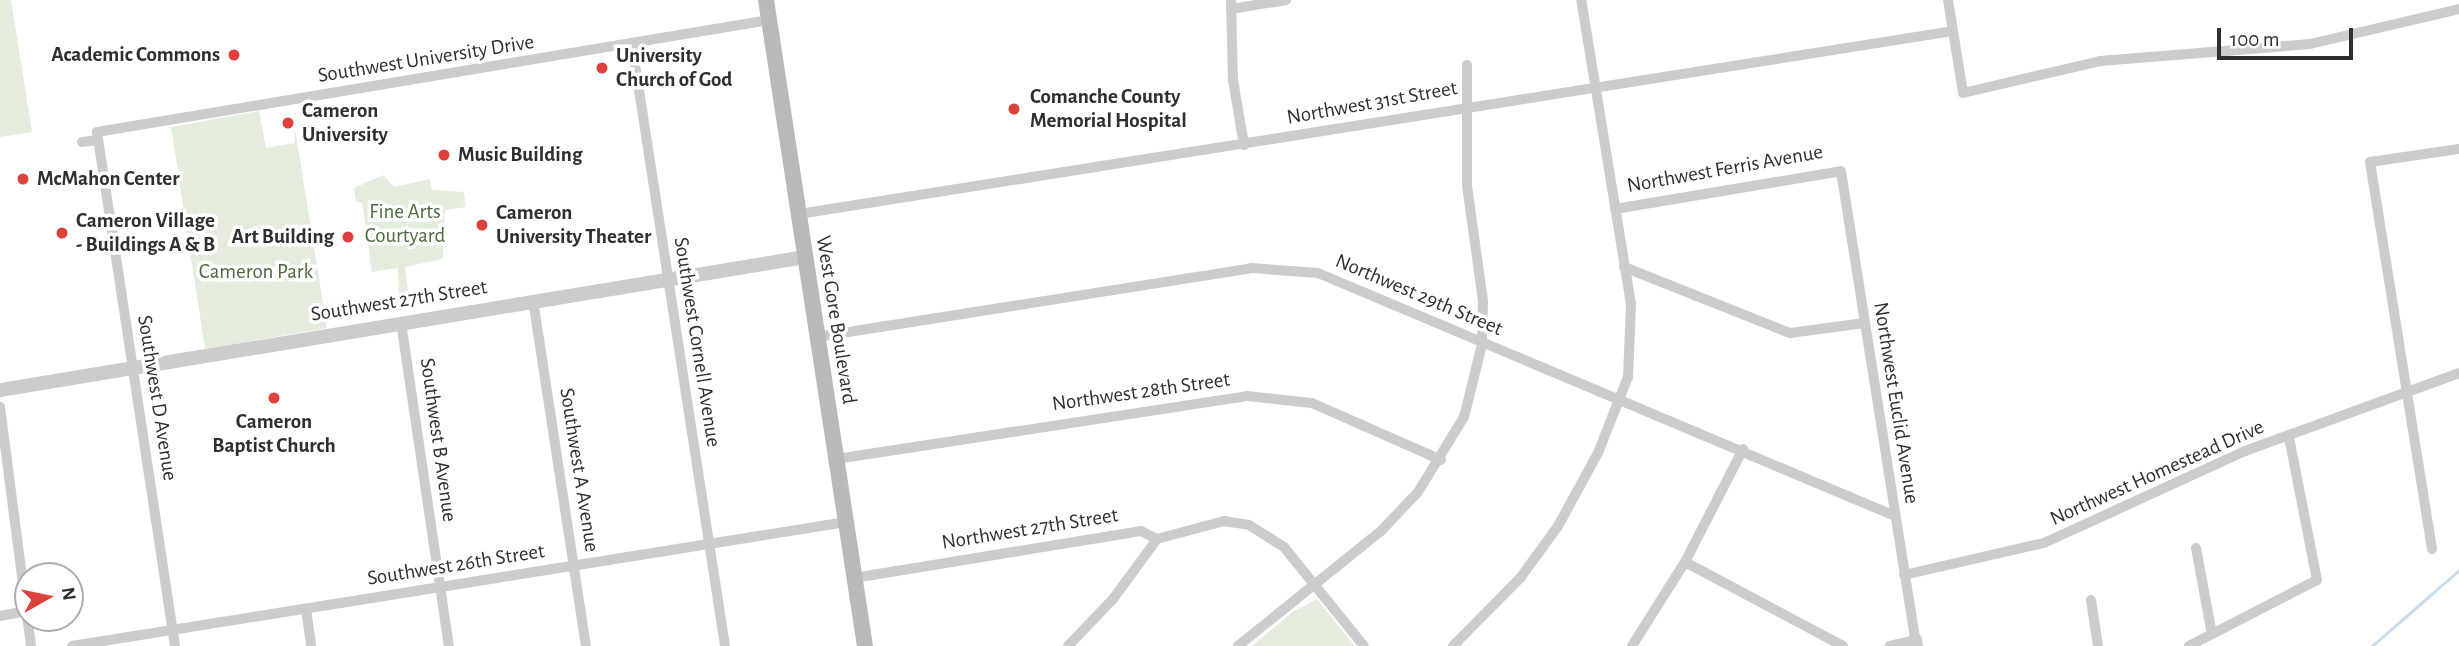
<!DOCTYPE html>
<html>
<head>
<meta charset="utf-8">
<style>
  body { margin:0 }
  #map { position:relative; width:2459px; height:646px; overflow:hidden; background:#fff; font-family:"Alegreya Sans",sans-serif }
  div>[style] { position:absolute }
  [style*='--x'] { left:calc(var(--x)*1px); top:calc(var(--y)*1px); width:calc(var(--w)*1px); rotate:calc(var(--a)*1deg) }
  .green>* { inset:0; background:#e4ecde }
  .stream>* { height:2.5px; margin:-1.25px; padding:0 1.25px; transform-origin:1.25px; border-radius:1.25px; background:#cbdbea }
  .minor>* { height:10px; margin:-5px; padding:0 5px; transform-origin:5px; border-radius:5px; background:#ccc }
  .tertiary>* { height:14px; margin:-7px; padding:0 7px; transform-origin:7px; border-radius:7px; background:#ccc }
  .secondary>* { height:16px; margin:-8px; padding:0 8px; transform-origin:8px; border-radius:8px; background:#b9b9b9 }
  .dots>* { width:19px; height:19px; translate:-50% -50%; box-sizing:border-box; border:4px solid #fff; border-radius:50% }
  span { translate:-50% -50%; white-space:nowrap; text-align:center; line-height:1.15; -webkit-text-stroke:7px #fff; paint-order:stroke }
  .poi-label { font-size:21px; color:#2f2f2f; font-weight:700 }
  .right { translate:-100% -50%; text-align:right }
  .left { translate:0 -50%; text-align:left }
  .street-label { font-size:21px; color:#2f2f2f }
  .park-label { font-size:21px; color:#4e693f }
  .north { position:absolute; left:14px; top:562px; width:70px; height:70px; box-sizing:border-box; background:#fff; border:2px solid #acacac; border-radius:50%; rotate:81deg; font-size:19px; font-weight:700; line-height:28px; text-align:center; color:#2f2f2f }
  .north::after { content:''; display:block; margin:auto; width:24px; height:32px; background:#dd413b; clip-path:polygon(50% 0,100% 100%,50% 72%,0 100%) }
  .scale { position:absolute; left:2217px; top:28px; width:136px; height:32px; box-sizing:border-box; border:4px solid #2f2f2f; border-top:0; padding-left:9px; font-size:21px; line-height:24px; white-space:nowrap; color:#2f2f2f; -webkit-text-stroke:5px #fff; paint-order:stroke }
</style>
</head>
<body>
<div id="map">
  <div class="green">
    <i style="clip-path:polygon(0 0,11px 0,32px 132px,0 137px)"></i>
    <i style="clip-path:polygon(259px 111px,266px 148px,295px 143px,293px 116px,327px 328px,205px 349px,171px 127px)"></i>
    <i style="clip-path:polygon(383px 175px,394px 187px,430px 179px,432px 190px,464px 192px,466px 207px,445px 210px,443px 259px,405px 267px,409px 297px,399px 299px,398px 268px,372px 272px,362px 202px,356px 202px,354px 188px)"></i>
    <i style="clip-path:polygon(1317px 599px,1355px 646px,1252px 646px,1294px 611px)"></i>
  </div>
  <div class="stream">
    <i style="--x:2372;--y:646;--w:116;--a:-41.1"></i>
  </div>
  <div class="minor">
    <i style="--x:1231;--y:0;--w:80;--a:88.6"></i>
    <i style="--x:1233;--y:80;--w:66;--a:80.4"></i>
    <i style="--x:1948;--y:0;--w:94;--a:80.8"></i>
    <i style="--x:1963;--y:93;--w:141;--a:-13.1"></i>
    <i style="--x:2100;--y:61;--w:211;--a:-4.6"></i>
    <i style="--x:2310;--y:44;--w:153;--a:-13.2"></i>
    <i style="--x:1231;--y:9;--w:56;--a:-9.3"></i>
    <i style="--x:632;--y:45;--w:608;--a:81.2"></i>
    <i style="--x:82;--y:142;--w:16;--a:-7"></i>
    <i style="--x:1615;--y:209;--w:229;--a:-9.5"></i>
    <i style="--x:1841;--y:171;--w:475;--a:81"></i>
    <i style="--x:1915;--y:640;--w:26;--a:167"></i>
    <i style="--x:799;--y:214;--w:1168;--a:-9.01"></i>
    <i style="--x:1624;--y:267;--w:179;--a:21.7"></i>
    <i style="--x:1790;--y:333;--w:75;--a:-7.7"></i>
    <i style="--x:533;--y:300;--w:350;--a:81.3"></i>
    <i style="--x:401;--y:322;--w:328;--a:81.6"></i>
    <i style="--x:817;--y:337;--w:439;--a:-9"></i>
    <i style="--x:1251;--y:268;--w:67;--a:4.3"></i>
    <i style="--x:1318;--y:273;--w:626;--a:22.84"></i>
    <i style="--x:0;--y:407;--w:241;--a:82.6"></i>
    <i style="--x:836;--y:459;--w:416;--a:-8.7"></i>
    <i style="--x:1247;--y:396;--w:65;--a:6.1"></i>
    <i style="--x:1312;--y:403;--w:141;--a:23.8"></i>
    <i style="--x:2196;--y:548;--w:87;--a:79.5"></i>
    <i style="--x:2432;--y:549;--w:392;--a:-99.1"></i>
    <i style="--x:2370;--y:162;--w:90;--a:-8.3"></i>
    <i style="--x:1685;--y:562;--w:179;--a:28"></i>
    <i style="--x:1904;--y:575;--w:144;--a:-12.9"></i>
    <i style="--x:2044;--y:543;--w:221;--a:-24.6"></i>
    <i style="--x:2245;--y:451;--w:228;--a:-20"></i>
    <i style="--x:854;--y:578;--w:291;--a:-9.3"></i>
    <i style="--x:1141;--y:531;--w:18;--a:27"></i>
    <i style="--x:1157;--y:539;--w:69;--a:-15"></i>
    <i style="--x:1224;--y:521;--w:25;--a:9"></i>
    <i style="--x:1249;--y:525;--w:41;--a:32.2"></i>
    <i style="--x:1284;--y:547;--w:127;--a:51.1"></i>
    <i style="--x:2091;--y:600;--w:47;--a:81.3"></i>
    <i style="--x:306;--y:609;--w:37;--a:82"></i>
    <i style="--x:0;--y:616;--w:25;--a:-11"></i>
    <i style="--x:72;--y:646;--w:784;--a:-9.1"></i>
    <i style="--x:175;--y:646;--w:520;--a:-98.63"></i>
    <i style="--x:97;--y:132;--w:681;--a:-9.46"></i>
    <i style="--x:1068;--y:646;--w:65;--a:-46.2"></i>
    <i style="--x:1113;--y:599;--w:74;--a:-53.7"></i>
    <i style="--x:1238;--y:646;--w:182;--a:-38.8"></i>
    <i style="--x:1380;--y:532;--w:55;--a:-46.5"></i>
    <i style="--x:1418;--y:492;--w:88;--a:-58.5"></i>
    <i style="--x:1464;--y:417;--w:75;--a:-76.1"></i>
    <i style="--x:1482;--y:344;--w:43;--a:-88.7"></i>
    <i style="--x:1483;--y:301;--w:116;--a:-97.9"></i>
    <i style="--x:1467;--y:186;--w:121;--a:-90"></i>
    <i style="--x:1453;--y:646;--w:97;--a:-45.4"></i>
    <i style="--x:1521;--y:577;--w:63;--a:-54"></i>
    <i style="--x:1558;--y:526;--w:83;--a:-61.3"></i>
    <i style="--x:1598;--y:453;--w:82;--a:-68.5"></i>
    <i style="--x:1628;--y:377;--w:73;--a:-87.6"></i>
    <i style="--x:1631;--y:304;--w:308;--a:-99.3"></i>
    <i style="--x:1632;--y:646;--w:99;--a:-57.8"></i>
    <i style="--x:1685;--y:562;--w:127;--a:-62.8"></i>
    <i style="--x:2189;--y:646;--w:144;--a:-27.3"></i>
    <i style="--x:2317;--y:580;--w:146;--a:-101.1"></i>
  </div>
  <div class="tertiary">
    <i style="--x:0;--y:390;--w:816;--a:-9.38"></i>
    <i style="--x:1915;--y:640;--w:6;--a:81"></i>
  </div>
  <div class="secondary">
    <i style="--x:766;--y:0;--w:654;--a:81.29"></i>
  </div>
  <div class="dots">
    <i style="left:234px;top:55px;background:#dd413b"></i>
    <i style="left:602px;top:68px;background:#dd413b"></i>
    <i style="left:1014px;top:109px;background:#dd413b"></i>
    <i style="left:288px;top:123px;background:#dd413b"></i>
    <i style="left:444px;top:155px;background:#dd413b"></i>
    <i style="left:23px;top:179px;background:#dd413b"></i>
    <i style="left:482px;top:225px;background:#dd413b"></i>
    <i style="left:62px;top:233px;background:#dd413b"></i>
    <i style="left:348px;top:237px;background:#dd413b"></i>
    <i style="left:274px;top:398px;background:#dd413b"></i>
  </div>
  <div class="poi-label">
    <span class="right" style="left:220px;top:55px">Academic Commons</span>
    <span class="left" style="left:616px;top:68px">University<br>Church of God</span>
    <span class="left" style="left:1030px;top:109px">Comanche County<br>Memorial Hospital</span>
    <span class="left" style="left:302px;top:123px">Cameron<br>University</span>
    <span class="left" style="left:458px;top:155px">Music Building</span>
    <span class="left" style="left:37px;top:179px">McMahon Center</span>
    <span class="left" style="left:496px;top:225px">Cameron<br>University Theater</span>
    <span class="left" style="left:76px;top:233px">Cameron Village<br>- Buildings A &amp; B</span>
    <span class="right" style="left:334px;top:237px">Art Building</span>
    <span style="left:274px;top:434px">Cameron<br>Baptist Church</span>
  </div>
  <div class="street-label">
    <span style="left:426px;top:59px;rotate:-9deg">Southwest University Drive</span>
    <span style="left:1372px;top:103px;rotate:-10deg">Northwest 31st Street</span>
    <span style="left:1725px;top:169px;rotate:-10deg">Northwest Ferris Avenue</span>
    <span style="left:1419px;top:295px;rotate:23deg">Northwest 29th Street</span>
    <span style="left:399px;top:301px;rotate:-9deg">Southwest 27th Street</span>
    <span style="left:836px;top:320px;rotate:81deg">West Gore Boulevard</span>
    <span style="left:697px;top:342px;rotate:81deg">Southwest Cornell Avenue</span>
    <span style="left:1141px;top:392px;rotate:-8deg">Northwest 28th Street</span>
    <span style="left:157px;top:398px;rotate:81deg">Southwest D Avenue</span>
    <span style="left:1896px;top:403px;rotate:81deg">Northwest Euclid Avenue</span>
    <span style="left:438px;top:440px;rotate:82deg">Southwest B Avenue</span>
    <span style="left:579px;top:470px;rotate:81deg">Southwest A Avenue</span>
    <span style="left:2157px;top:473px;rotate:-24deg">Northwest Homestead Drive</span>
    <span style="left:1030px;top:529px;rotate:-9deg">Northwest 27th Street</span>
    <span style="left:456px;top:565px;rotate:-9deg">Southwest 26th Street</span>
  </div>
  <div class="park-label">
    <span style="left:405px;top:224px">Fine Arts<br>Courtyard</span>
    <span style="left:256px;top:272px">Cameron Park</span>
  </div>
  <div class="north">N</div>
  <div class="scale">100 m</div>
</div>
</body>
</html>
